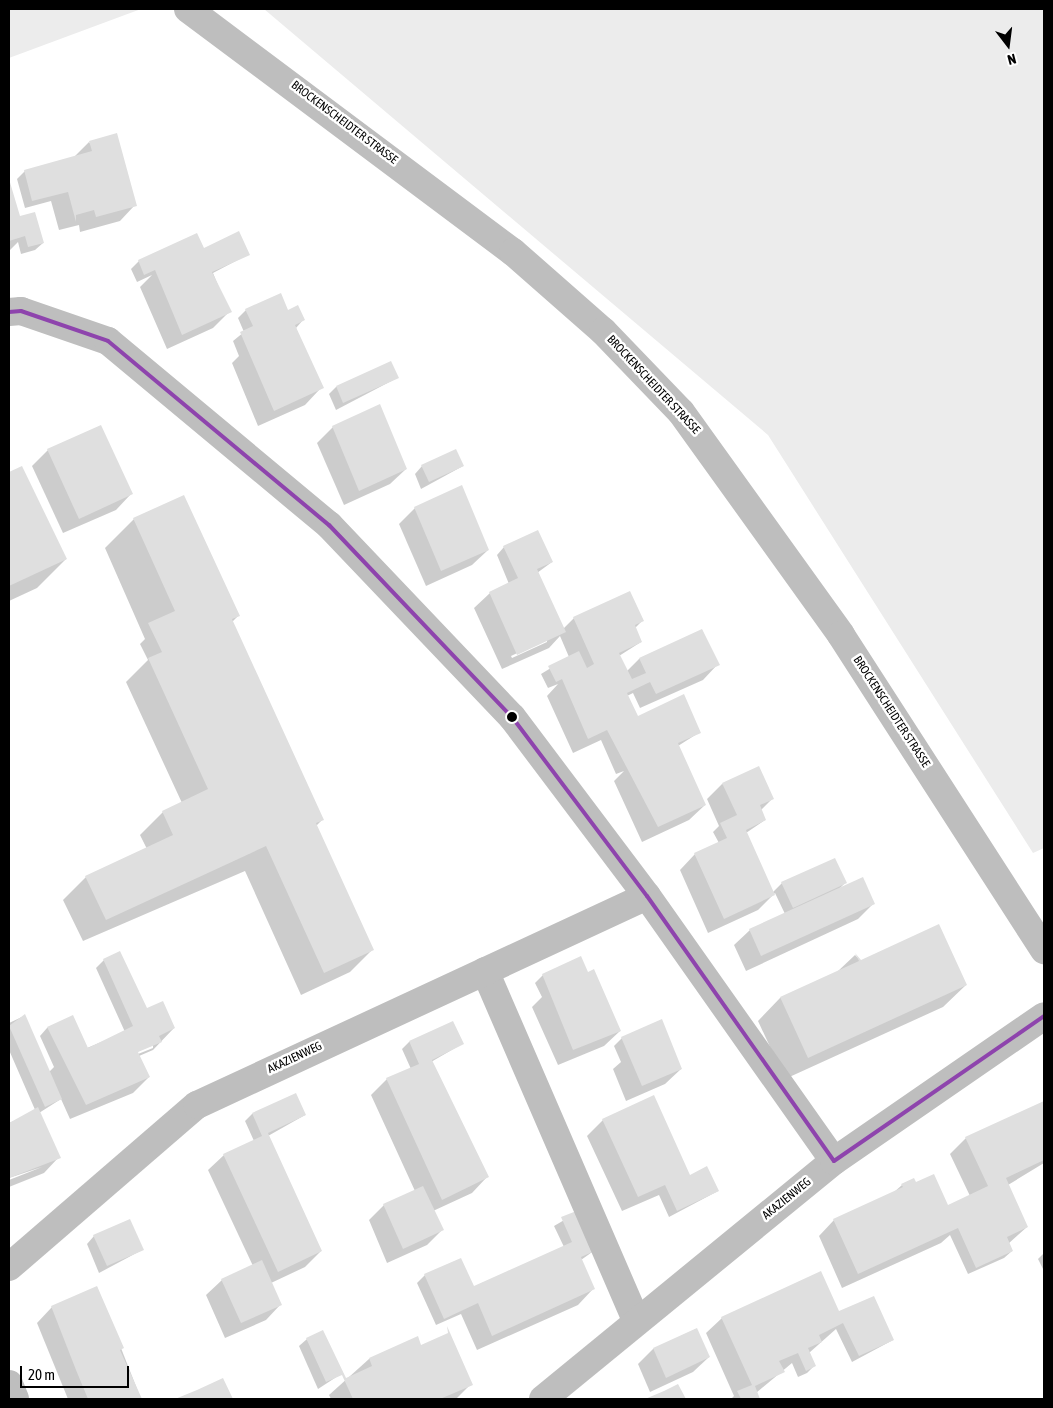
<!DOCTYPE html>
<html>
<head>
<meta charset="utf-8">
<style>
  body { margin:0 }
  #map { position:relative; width:1053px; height:1408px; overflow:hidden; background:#fff; font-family:"Asap Condensed",sans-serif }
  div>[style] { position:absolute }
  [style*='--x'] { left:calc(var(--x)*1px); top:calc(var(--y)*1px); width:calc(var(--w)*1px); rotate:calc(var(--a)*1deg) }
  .green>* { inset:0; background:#ececec }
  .shadow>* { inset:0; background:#0003 }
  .building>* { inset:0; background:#dfdfdf }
  .minor>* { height:28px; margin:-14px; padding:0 14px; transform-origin:14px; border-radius:14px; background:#bebebe }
  .bus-1>* { height:4px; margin:-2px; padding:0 2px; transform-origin:2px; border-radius:2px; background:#8e44ad }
  .dots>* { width:14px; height:14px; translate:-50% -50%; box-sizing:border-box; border:2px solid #fff; border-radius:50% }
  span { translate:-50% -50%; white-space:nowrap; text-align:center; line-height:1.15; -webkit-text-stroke:5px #fff; paint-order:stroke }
  .street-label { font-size:12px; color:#000 }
  .frame { position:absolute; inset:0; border:10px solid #000; pointer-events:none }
  .north { position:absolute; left:983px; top:20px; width:50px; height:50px; -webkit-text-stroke:4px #fff; paint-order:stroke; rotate:165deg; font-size:14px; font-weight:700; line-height:20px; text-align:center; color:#000 }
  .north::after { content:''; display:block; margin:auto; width:18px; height:22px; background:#000; clip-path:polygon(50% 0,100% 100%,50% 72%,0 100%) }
  .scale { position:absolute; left:20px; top:1366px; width:109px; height:22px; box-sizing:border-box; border:2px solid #000; border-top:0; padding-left:6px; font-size:15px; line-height:18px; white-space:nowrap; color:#000; -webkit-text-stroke:4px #fff; paint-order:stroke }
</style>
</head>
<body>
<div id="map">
  <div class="green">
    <i style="clip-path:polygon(9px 9px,141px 9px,9px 58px)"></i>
    <i style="clip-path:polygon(264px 9px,1044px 9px,1044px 848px,1033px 853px,768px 435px)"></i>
  </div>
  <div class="shadow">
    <i style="clip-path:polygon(89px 142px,135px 205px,120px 221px,80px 232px,79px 225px,59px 230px,51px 201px,25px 208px,17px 179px,25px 171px,74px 157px)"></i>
    <i style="clip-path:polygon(9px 182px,19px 218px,43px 243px,35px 250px,21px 254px,18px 242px,9px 251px)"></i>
    <i style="clip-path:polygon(203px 249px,249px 254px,213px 273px,229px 312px,213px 328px,167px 349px,140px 287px,152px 275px,137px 282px,131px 269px,139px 261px)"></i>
    <i style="clip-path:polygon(246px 310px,288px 312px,303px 320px,296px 328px,320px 389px,305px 405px,258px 426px,232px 363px,239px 356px,233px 341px,244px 332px,238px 318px)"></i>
    <i style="clip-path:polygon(397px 378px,336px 410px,329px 394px,336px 387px)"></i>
    <i style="clip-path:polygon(333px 427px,406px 469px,390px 484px,344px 505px,317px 443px)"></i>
    <i style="clip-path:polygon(48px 450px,131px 494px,116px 510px,63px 533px,32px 466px)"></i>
    <i style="clip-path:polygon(422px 466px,463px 466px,421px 489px,415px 474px)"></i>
    <i style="clip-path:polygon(22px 468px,66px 559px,37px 588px,9px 601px,9px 474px)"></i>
    <i style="clip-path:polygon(415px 508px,488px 550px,472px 565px,426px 586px,399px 524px)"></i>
    <i style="clip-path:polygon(134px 519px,238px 616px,232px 622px,322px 820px,316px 826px,372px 950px,350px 972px,301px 995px,245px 871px,83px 941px,63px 900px,86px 877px,147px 849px,140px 835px,163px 812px,182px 803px,126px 682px,148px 660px,140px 644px,145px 639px,105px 548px)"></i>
    <i style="clip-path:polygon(evenodd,504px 547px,552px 562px,537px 573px,563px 629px,574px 618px,642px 621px,635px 628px,641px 642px,619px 656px,627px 671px,639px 659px,702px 630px,718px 664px,703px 680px,640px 708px,633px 693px,627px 696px,637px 717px,700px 732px,678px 746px,705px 805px,689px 820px,642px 842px,614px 781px,624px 771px,616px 774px,601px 740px,573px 753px,547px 696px,558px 684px,548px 688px,541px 674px,569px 657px,560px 636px,549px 648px,502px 669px,474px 608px,490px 593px,509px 584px,497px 555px,504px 547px,547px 639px,547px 642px,512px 658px,511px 656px,547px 639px)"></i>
    <i style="clip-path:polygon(722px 784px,773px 798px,761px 810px,765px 820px,746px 833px,773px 892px,782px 883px,845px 883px,839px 889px,874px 903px,858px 919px,746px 971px,734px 945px,750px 930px,785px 914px,775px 893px,758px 910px,708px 933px,680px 870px,695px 854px,719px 843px,713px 832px,719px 826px,707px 799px)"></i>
    <i style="clip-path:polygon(855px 955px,861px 961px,966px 985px,943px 1007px,785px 1079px,758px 1021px,780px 998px,837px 972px)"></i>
    <i style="clip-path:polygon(evenodd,104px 960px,146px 1010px,174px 1028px,153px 1050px,139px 1056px,149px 1077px,133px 1093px,70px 1119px,61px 1099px,39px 1113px,59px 1157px,44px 1173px,9px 1187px,9px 1180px,42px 1167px,9px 1178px,9px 1123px,36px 1112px,9px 1050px,9px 1023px,24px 1016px,49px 1072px,54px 1067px,40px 1036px,47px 1028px,72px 1017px,80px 1051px,125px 1032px,96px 968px,104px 960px,153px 1045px,153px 1048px,133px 1056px,132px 1054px,153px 1045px)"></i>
    <i style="clip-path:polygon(587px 974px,620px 1031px,604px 1046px,558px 1065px,532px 1007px,542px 997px,535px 983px,543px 975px)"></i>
    <i style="clip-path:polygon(622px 1038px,681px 1069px,665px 1084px,626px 1101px,613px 1069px,621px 1062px,614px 1046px)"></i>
    <i style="clip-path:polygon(409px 1042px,462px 1044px,431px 1062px,487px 1177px,472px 1193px,433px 1211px,442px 1230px,427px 1245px,387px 1263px,369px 1220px,384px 1205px,415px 1191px,371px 1095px,387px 1079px,411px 1069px,402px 1049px)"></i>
    <i style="clip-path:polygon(1044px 1103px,1044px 1163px,1008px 1185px,1027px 1227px,1008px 1244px,1012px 1251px,1004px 1258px,968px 1274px,950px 1235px,941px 1243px,842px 1288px,819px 1236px,834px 1220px,893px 1193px,902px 1185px,915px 1184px,947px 1206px,970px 1196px,950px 1154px,966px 1138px)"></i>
    <i style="clip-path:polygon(252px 1114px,305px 1115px,268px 1136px,321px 1251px,305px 1267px,271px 1283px,281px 1304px,266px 1320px,225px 1338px,206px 1295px,222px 1280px,253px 1266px,208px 1170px,224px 1155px,254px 1141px,245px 1121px)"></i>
    <i style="clip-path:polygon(603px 1120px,684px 1177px,718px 1191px,669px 1217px,659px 1195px,622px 1211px,587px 1136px)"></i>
    <i style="clip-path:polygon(578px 1212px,595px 1250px,581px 1260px,593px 1289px,578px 1305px,477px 1350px,461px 1314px,436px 1325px,417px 1283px,425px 1275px,471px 1288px,564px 1247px,554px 1226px)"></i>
    <i style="clip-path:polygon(94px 1236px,142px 1250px,99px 1273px,87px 1244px)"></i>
    <i style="clip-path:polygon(1044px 1253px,1044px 1271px,1038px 1259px)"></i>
    <i style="clip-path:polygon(97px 1287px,141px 1399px,68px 1399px,37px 1323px,52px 1307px)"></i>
    <i style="clip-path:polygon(839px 1314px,893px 1340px,852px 1362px,836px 1329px,809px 1353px,814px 1366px,807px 1373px,798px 1377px,792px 1363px,756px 1393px,759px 1399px,731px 1399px,734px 1396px,706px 1333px,722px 1318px)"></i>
    <i style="clip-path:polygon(696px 1329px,709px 1357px,693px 1372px,650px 1392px,638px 1364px,653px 1349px)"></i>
    <i style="clip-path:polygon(307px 1339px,341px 1374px,318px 1389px,299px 1346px)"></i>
    <i style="clip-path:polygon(421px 1346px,471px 1384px,456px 1399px,331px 1399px,329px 1395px,369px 1359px)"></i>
    <i style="clip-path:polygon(223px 1380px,231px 1399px,178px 1399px,197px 1391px)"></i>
  </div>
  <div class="building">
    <i style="clip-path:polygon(117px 133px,137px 206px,96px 217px,94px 210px,76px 215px,76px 222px,68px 192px,32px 201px,24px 170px,92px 151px,89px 141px)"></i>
    <i style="clip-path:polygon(9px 179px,20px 216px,35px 212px,44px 243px,28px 247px,25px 236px,9px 241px)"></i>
    <i style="clip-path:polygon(239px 231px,250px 255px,212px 272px,232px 312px,182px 335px,155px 270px,144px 275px,138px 260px,197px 233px,204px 248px)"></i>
    <i style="clip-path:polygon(281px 293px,288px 310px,298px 305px,305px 320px,295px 325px,324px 388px,274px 411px,240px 332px,253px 326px,245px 309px)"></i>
    <i style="clip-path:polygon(391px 361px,399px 378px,343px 403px,336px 386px)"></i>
    <i style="clip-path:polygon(380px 404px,407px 469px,359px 491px,332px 426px)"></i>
    <i style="clip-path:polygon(101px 425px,133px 494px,79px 519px,47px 449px)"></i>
    <i style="clip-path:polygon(456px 449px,464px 466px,429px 482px,421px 465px)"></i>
    <i style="clip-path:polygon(22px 466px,67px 559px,9px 586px,9px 472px)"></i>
    <i style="clip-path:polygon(462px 485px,489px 550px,441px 571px,414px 507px)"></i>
    <i style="clip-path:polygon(184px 495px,240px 616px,232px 619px,324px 820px,316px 823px,374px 950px,324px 973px,266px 846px,106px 920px,85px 876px,173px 835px,162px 811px,208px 789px,148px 658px,162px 652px,148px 623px,175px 611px,133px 518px)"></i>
    <i style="clip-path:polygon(538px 530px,553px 562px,537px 569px,566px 632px,517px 655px,489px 592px,518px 578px,503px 546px)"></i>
    <i style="clip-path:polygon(630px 591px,644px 621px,635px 625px,642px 642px,619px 653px,632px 679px,646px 673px,639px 658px,702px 629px,720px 665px,656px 694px,650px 682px,627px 693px,638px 716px,684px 694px,701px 733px,678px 743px,706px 805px,658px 827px,607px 730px,588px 739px,562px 679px,556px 682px,548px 666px,579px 651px,587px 668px,594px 664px,573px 617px)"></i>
    <i style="clip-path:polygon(759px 766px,774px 799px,760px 805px,766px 820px,746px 830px,775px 895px,724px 919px,694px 853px,727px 838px,720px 823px,737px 815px,722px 783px)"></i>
    <i style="clip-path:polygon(835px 858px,847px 883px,793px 908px,781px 882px)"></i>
    <i style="clip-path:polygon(863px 877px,875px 904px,761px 956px,749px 929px)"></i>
    <i style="clip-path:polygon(939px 924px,967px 985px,808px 1058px,780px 997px,859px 961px,855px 953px,861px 960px)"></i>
    <i style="clip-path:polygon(120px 951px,147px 1008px,163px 1001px,175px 1028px,159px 1036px,162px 1042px,138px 1052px,150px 1077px,86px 1105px,47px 1027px,73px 1015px,88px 1048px,133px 1026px,103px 959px)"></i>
    <i style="clip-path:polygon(581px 956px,588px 972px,594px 969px,621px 1031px,573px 1050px,542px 974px)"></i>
    <i style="clip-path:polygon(25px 1014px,62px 1099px,45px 1107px,9px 1026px)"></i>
    <i style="clip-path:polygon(662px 1019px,682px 1069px,642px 1086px,621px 1037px)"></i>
    <i style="clip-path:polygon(453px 1021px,464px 1044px,432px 1060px,489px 1177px,442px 1200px,386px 1078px,419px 1064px,409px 1041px)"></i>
    <i style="clip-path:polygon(296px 1093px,306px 1115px,268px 1133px,322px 1251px,278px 1272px,223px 1154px,262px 1136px,252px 1113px)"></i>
    <i style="clip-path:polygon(654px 1095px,690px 1175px,707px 1166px,719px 1191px,677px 1211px,665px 1185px,638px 1197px,602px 1119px)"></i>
    <i style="clip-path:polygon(1044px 1101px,1044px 1160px,1006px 1178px,1028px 1227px,1007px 1237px,1013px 1251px,976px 1268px,958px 1228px,858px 1274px,833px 1219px,903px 1187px,901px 1184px,914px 1178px,916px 1182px,934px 1174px,948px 1205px,988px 1186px,965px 1137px)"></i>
    <i style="clip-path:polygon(38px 1107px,61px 1158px,9px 1178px,9px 1123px)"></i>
    <i style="clip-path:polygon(423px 1186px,444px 1230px,403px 1249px,383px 1204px)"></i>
    <i style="clip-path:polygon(579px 1210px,597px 1250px,581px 1257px,595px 1289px,492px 1336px,478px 1303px,444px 1319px,424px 1274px,461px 1258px,474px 1286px,572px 1242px,561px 1217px)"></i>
    <i style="clip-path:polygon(130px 1219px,144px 1250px,107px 1266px,93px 1235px)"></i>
    <i style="clip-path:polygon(262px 1260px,282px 1305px,241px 1323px,221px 1279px)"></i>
    <i style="clip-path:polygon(821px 1271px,839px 1311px,874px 1296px,894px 1340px,859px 1356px,843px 1323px,819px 1335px,822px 1342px,808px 1348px,816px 1366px,806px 1371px,798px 1353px,779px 1361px,785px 1372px,755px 1386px,760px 1399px,741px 1399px,737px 1391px,752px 1385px,721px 1317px)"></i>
    <i style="clip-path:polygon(97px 1286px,124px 1348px,120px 1350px,142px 1399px,88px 1399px,76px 1370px,51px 1306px)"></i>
    <i style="clip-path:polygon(447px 1326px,473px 1385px,440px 1399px,353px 1399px,342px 1375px,326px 1382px,306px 1338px,323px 1330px,346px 1378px,372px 1366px,369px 1358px,418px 1336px,421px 1345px,448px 1333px)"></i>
    <i style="clip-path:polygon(697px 1328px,710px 1357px,666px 1378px,653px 1348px)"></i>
    <i style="clip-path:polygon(223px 1378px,233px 1399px,175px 1399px,197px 1390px)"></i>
    <i style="clip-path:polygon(678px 1384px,686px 1399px,645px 1399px,664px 1391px)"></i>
  </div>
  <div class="minor">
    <i style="--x:188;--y:9;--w:406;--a:36.8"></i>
    <i style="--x:513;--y:252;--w:120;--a:41.3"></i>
    <i style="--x:603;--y:331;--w:112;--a:46.1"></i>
    <i style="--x:681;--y:412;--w:274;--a:54.3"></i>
    <i style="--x:841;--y:635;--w:375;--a:57.2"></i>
    <i style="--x:9;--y:312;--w:12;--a:-5"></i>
    <i style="--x:21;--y:311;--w:92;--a:19"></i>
    <i style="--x:108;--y:341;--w:288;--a:39.8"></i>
    <i style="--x:329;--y:525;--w:265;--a:46.4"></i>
    <i style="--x:512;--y:717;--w:224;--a:53"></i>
    <i style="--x:647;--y:896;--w:324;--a:54.8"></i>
    <i style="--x:485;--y:971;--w:382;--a:66.6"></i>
    <i style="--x:9;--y:1267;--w:248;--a:-40.8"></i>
    <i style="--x:197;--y:1105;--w:496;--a:-24.9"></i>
    <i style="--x:9;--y:1384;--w:16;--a:68"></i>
    <i style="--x:543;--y:1399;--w:376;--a:-39.3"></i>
    <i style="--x:834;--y:1161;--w:255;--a:-34.6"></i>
  </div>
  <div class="bus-1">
    <i style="--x:9;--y:312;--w:12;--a:-5"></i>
    <i style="--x:21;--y:311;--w:92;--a:19"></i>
    <i style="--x:108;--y:341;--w:288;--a:39.8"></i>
    <i style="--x:329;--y:525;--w:265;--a:46.4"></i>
    <i style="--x:512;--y:717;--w:224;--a:53"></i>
    <i style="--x:647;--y:896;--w:324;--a:54.8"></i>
    <i style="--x:834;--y:1161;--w:255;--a:-34.6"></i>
  </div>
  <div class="dots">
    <i style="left:512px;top:717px;background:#000"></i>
  </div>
  <div class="street-label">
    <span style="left:344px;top:123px;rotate:37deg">BROCKENSCHEIDTER STRASSE</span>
    <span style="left:653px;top:385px;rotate:47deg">BROCKENSCHEIDTER STRASSE</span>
    <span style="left:891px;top:712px;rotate:57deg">BROCKENSCHEIDTER STRASSE</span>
    <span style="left:295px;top:1058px;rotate:-25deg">AKAZIENWEG</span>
    <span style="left:787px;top:1199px;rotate:-39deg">AKAZIENWEG</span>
  </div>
  <div class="frame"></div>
  <div class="north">N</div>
  <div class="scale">20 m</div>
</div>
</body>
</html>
